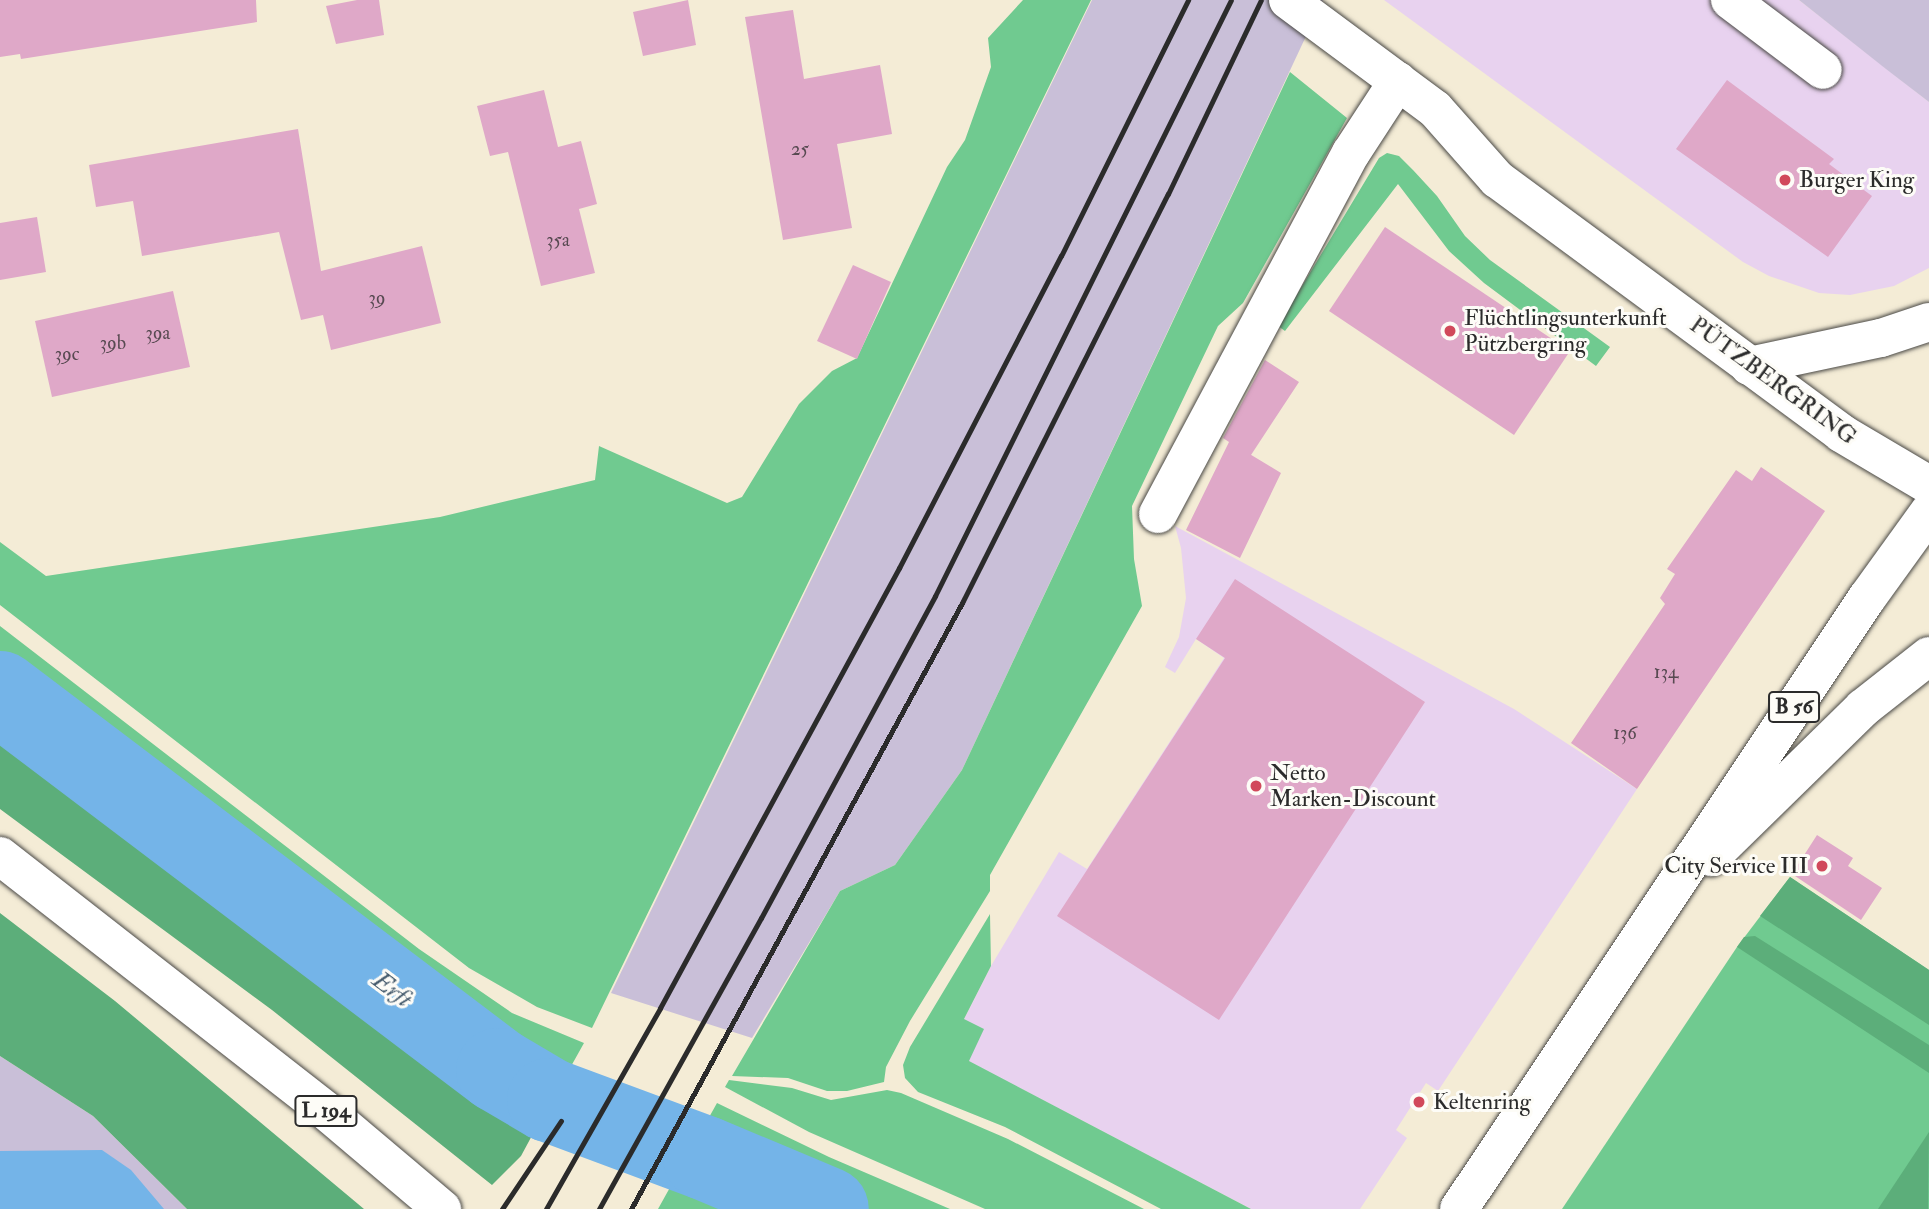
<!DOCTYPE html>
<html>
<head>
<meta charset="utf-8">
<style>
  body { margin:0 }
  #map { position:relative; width:1929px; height:1209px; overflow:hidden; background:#f4ecd6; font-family:"IM FELL Double Pica",serif }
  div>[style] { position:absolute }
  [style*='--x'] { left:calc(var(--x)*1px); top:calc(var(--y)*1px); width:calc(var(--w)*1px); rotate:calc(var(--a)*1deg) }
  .built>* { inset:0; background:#e8d2ef }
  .industrial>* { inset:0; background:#c9bfd8 }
  .green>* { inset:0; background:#70ca90 }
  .forest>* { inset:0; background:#5cae7a }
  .water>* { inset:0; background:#74b4e8 }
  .river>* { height:84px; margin:-42px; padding:0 42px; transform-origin:42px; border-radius:42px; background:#74b4e8 }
  .building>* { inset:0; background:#dfa8c8 }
  .roads { filter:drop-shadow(0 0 2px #494845) drop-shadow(0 0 2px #494845) }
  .minor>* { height:38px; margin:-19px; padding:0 19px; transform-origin:19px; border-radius:19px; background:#fff }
  .major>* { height:38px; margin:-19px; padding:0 19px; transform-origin:19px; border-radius:19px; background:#fff }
  .rail>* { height:5px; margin:-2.5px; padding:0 2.5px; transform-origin:2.5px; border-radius:2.5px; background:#2b2b2b }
  .dots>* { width:19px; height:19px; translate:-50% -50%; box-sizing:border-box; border:4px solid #fdfcf7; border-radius:50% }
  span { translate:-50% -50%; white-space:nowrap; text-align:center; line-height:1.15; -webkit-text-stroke:6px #fdfcf7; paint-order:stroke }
  .number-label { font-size:19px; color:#584a52 }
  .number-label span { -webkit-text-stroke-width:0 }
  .shield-label span { padding:2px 5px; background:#fdfcf7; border:2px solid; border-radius:5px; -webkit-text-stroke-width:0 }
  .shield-label { font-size:21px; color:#2b2b2b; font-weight:700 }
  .poi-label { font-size:23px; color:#2b2b2b }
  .left { translate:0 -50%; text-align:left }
  .right { translate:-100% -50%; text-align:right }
  .street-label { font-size:23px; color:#2b2b2b }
  .water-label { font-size:24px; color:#455b6d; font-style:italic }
</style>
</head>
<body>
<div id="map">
  <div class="built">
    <i style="clip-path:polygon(1384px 0,1799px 0,1929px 102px,1929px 268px,1894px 286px,1850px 295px,1819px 293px,1769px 276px,1743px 262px)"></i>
    <i style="clip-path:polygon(1175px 526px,1514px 709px,1637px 789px,1438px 1091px,1426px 1083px,1396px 1130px,1407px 1138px,1360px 1209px,1251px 1209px,968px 1061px,964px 1019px,991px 966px,1059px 852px,1087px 869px,1224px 658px,1196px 639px,1175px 673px,1165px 667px,1179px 637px,1186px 598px,1181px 548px)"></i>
  </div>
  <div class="industrial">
    <i style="clip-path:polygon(1092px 0,1323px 0,962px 770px,895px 865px,840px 891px,752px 1038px,611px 993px)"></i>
    <i style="clip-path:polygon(1799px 0,1929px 0,1929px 102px,1886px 69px)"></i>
    <i style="clip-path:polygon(0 1056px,93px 1116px,187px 1209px,0 1209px)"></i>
  </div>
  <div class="green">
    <i style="clip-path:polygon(1023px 0,1091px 0,592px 1028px,537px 1007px,469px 968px,0 605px,0 542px,46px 576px,440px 517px,595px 480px,599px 446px,727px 503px,742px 497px,799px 404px,832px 371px,857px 358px,947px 167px,965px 140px,991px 67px,988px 38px)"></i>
    <i style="clip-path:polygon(1290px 72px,1347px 118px,1243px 303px,1218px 326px,1132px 506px,1134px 559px,1142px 606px,990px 875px,990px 891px,910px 1021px,886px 1067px,884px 1082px,847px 1091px,827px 1091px,788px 1078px,732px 1076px,840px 891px,895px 865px,962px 770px)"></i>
    <i style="clip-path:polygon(1387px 153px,1399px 156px,1413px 170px,1437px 196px,1465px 236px,1490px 260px,1610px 347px,1596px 366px,1484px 283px,1449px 251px,1398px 184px,1285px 331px,1278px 326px,1379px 158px)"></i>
    <i style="clip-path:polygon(0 626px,419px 949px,512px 1013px,584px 1043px,560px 1086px,495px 1044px,417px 987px,319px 906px,0 667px)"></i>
    <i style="clip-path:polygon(1790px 877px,1929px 970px,1929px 1209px,1562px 1209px,1737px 947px)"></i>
    <i style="clip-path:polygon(990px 914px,991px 966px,964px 1019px,984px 1029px,969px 1061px,1251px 1209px,1161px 1209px,1005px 1127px,918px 1092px,905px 1078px,903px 1065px,910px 1047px)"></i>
    <i style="clip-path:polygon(729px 1080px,792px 1088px,831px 1100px,887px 1090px,901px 1093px,1008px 1139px,1144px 1209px,985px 1209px,809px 1132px,725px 1087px)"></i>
    <i style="clip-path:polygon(717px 1103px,829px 1157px,950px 1209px,658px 1209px)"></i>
  </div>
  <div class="forest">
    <i style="clip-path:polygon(0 707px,257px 903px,478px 1078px,542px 1117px,521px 1156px,492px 1185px,272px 1010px,0 809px)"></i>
    <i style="clip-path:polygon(1790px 877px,1929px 970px,1929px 1025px,1760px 916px)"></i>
    <i style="clip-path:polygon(0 913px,115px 1001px,364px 1209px,187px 1209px,93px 1116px,0 1056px)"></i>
    <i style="clip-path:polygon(1755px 936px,1929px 1045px,1929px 1073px,1737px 947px,1744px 937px)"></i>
    <i style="clip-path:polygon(1929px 1132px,1928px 1209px,1878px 1209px)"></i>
  </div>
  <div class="water">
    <i style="clip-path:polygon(102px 1150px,131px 1170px,164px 1209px,0 1209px,0 1151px)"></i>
  </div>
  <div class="river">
    <i style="--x:0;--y:693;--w:625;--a:37.13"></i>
    <i style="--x:498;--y:1070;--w:59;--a:30.5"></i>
    <i style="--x:549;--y:1100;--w:166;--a:20.4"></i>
    <i style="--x:705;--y:1158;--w:132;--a:22.7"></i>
  </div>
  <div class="building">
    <i style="clip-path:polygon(0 0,256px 0,257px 22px,21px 59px,20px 54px,0 57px)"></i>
    <i style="clip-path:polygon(357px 0,379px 0,384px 35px,336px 44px,326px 6px)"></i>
    <i style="clip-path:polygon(688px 0,696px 45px,643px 56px,633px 12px)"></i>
    <i style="clip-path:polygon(793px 10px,804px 79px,880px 65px,892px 134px,837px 144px,852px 228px,783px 240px,745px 17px)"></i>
    <i style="clip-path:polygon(1727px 80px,1834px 159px,1829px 164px,1872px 196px,1828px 257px,1676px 149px)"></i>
    <i style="clip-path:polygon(544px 90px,558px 147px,581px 141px,597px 204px,579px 209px,595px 273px,541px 286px,508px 152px,490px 156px,477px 106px)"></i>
    <i style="clip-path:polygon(298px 129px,321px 271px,422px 246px,441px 323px,331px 350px,323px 315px,301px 320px,279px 232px,142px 256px,133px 201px,96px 207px,89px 165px)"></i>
    <i style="clip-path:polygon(37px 217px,46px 272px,0 280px,0 223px)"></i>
    <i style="clip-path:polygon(1385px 227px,1570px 351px,1514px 435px,1329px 311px)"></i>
    <i style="clip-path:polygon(853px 265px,891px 282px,857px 359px,817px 341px)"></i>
    <i style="clip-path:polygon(173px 291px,190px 367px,52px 397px,35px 321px)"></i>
    <i style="clip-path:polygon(1265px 360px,1299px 382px,1251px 455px,1238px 447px,1281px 473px,1240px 558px,1186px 530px,1229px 442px,1223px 438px)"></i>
    <i style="clip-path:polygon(1761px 467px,1825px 511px,1637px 789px,1571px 743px,1665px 604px,1660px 598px,1675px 574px,1667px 569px,1736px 470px,1752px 481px)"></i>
    <i style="clip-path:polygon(1235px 579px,1425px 702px,1219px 1020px,1057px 916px,1225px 658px,1196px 639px)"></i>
    <i style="clip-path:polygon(1817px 835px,1853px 858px,1848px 866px,1882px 888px,1861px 920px,1792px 874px)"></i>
  </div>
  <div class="roads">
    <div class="minor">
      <i style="--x:1730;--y:0;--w:116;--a:37"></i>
      <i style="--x:1749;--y:366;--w:135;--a:-12"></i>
      <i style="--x:1881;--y:338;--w:51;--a:-18.4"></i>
      <i style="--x:1158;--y:514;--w:409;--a:-61.9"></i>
      <i style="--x:1351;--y:153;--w:86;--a:-56.9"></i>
    </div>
    <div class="major">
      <i style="--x:1288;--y:0;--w:183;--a:36.6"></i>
      <i style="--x:1435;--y:109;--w:94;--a:48.5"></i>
      <i style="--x:1497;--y:179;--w:428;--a:36.4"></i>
      <i style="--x:1841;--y:433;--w:102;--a:30.6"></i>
      <i style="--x:0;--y:856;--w:414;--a:38"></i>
      <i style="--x:326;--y:1111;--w:152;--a:40.2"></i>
      <i style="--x:1711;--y:857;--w:213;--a:-44.4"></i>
      <i style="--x:1863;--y:708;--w:84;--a:-38.2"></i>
      <i style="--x:1459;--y:1209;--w:735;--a:-56.27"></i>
      <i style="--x:1867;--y:598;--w:106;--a:-54.2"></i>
    </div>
  </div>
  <div class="rail">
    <i style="--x:502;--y:1209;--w:106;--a:-56.2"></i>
    <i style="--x:546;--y:1209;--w:231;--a:-60.4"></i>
    <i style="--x:660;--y:1008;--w:501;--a:-61.49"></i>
    <i style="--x:899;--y:568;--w:352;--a:-62.6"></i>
    <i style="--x:1061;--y:256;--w:286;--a:-63.6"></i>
    <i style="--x:599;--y:1209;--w:333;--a:-60.9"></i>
    <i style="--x:761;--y:918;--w:366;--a:-61.6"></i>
    <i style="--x:935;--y:596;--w:665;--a:-63.59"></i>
    <i style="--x:631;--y:1209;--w:691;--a:-61.36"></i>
    <i style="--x:962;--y:603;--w:458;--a:-63.3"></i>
    <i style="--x:1168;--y:194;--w:215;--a:-64.4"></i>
  </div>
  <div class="dots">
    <i style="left:1785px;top:180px;background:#d1495b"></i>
    <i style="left:1450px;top:331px;background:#d1495b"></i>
    <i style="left:1256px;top:786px;background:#d1495b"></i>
    <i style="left:1822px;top:866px;background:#d1495b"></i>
    <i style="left:1419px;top:1102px;background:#d1495b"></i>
  </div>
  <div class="number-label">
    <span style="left:800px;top:150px">25</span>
    <span style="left:558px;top:241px">35a</span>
    <span style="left:377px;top:299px">39</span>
    <span style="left:158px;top:334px">39a</span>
    <span style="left:113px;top:344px">39b</span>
    <span style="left:67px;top:355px">39c</span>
    <span style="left:1666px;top:673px">134</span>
    <span style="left:1625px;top:734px">136</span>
  </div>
  <div class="shield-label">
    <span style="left:1794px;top:707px">B 56</span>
    <span style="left:326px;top:1111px">L 194</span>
  </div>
  <div class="poi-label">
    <span class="left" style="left:1799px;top:180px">Burger King</span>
    <span class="left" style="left:1464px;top:331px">Flüchtlingsunterkunft<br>Pützbergring</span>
    <span class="left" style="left:1270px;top:786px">Netto<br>Marken-Discount</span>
    <span class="right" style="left:1808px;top:866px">City Service III</span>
    <span class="left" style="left:1433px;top:1102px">Keltenring</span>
  </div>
  <div class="street-label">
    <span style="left:1773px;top:381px;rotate:36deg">PÜTZBERGRING</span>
  </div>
  <div class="water-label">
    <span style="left:392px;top:990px;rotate:37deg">Erft</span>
  </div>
</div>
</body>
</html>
